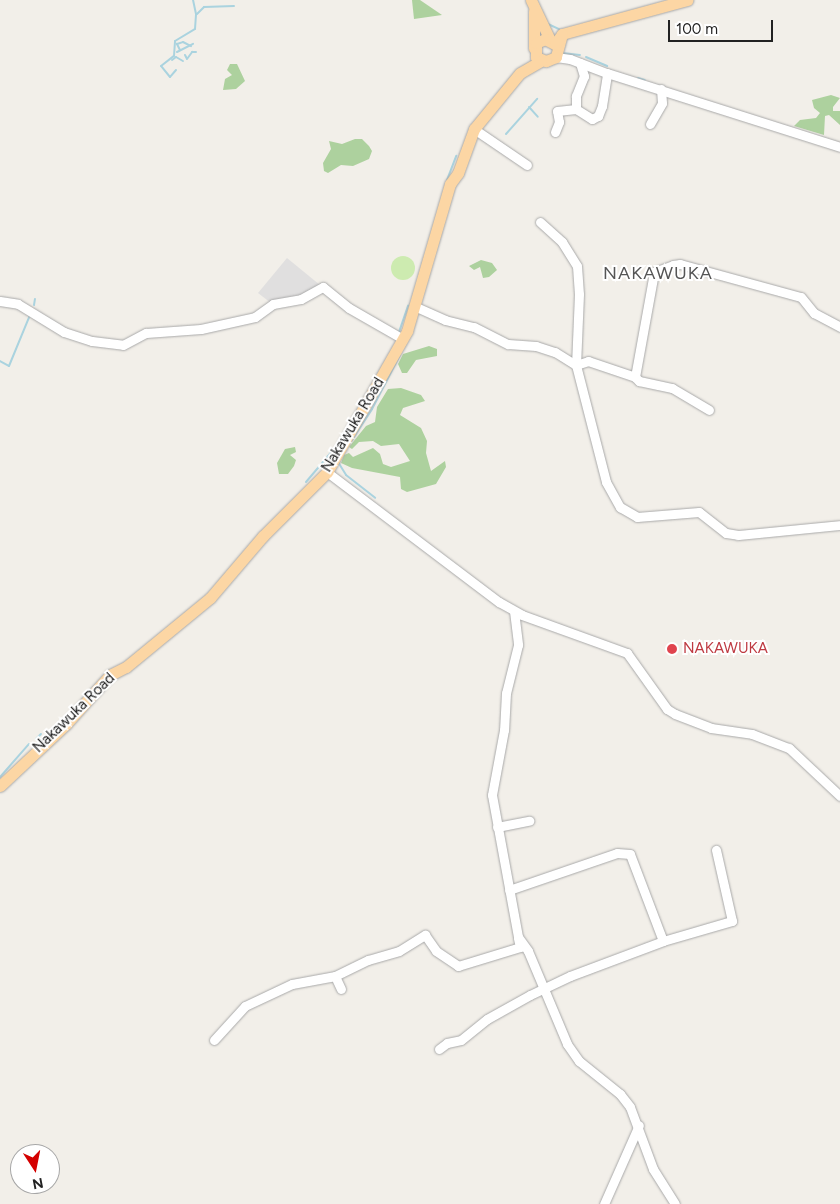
<!DOCTYPE html>
<html>
<head>
<meta charset="utf-8">
<style>
  body { margin:0 }
  #map { position:relative; width:840px; height:1204px; overflow:hidden; background:#f2efe9; font-family:Figtree,sans-serif }
  div>[style] { position:absolute }
  [style*='--x'] { left:calc(var(--x)*1px); top:calc(var(--y)*1px); width:calc(var(--w)*1px); rotate:calc(var(--a)*1deg) }
  .residential>* { inset:0; background:#e0dfdf }
  .grass>* { inset:0; background:#cdebb0 }
  .round { border-radius:50% }
  .forest>* { inset:0; background:#add19e }
  .stream>* { height:2px; margin:-1px; padding:0 1px; transform-origin:1px; border-radius:1px; background:#aad3df }
  .roads { filter:drop-shadow(0 0 1px #a9a9a9) drop-shadow(0 0 1px #a9a9a9) }
  .minor>* { height:9px; margin:-4.5px; padding:0 4.5px; transform-origin:4.5px; border-radius:4.5px; background:#fff }
  .major>* { height:11px; margin:-5.5px; padding:0 5.5px; transform-origin:5.5px; border-radius:5.5px; background:#fcd6a4 }
  .dots>* { width:14px; height:14px; translate:-50% -50%; box-sizing:border-box; border:2px solid #fff; border-radius:50% }
  span { translate:-50% -50%; white-space:nowrap; text-align:center; line-height:1.15; -webkit-text-stroke:4px #fff; paint-order:stroke }
  .street-label { font-size:15px; color:#222 }
  .health-label { font-size:15px; color:#be3a42 }
  .left { translate:0 -50%; text-align:left }
  .quarter-label { font-size:18px; color:#555; letter-spacing:1px }
  .north { position:absolute; left:10px; top:1144px; width:50px; height:50px; box-sizing:border-box; background:#fff; border:1px solid #a7a7a7; border-radius:50%; rotate:169deg; font-size:14px; font-weight:700; line-height:20px; text-align:center; color:#222 }
  .north::after { content:''; display:block; margin:auto; width:18px; height:22px; background:#d40000; clip-path:polygon(50% 0,100% 100%,50% 72%,0 100%) }
  .scale { position:absolute; left:668px; top:20px; width:105px; height:22px; box-sizing:border-box; border:2px solid #222; border-top:0; padding-left:6px; font-size:15px; line-height:18px; white-space:nowrap; color:#222; -webkit-text-stroke:4px #fff; paint-order:stroke }
</style>
</head>
<body>
<div id="map">
  <div class="residential">
    <i style="clip-path:polygon(287px 258px,320px 285px,306px 294px,271px 303px,258px 293px)"></i>
  </div>
  <div class="grass">
    <i class="round" style="left:391px;top:256px;width:24px;height:24px"></i>
  </div>
  <div class="forest">
    <i style="clip-path:polygon(412px 0,420px 0,442px 15px,414px 19px)"></i>
    <i style="clip-path:polygon(230px 64px,237px 64px,245px 81px,236px 89px,223px 90px,225px 79px,232px 75px,227px 70px)"></i>
    <i style="clip-path:polygon(831px 95px,840px 98px,833px 107px,833px 111px,840px 111px,840px 125px,829px 115px,825px 116px,824px 135px,794px 126px,800px 120px,816px 118px,820px 113px,814px 108px,812px 100px)"></i>
    <i style="clip-path:polygon(355px 139px,362px 139px,369px 146px,372px 151px,369px 159px,353px 166px,341px 165px,328px 173px,324px 171px,323px 163px,331px 149px,329px 141px,342px 144px)"></i>
    <i style="clip-path:polygon(481px 260px,492px 263px,497px 270px,489px 277px,483px 278px,480px 267px,474px 270px,469px 266px)"></i>
    <i style="clip-path:polygon(429px 346px,437px 349px,437px 356px,416px 360px,407px 373px,402px 373px,398px 364px,403px 354px)"></i>
    <i style="clip-path:polygon(401px 388px,421px 395px,425px 401px,403px 408px,400px 415px,421px 428px,427px 441px,426px 453px,431px 471px,445px 461px,446px 467px,436px 484px,407px 492px,401px 489px,400px 477px,352px 468px,341px 463px,344px 455px,349px 453px,353px 457px,373px 448px,380px 454px,383px 464px,391px 467px,410px 461px,399px 444px,381px 446px,373px 441px,359px 442px,352px 449px,349px 447px,366px 426px,375px 422px,377px 407px,388px 389px)"></i>
    <i style="clip-path:polygon(295px 447px,296px 452px,290px 455px,296px 460px,294px 466px,288px 474px,279px 474px,277px 463px,285px 449px)"></i>
  </div>
  <div class="stream">
    <i style="--x:197;--y:14;--w:10;--a:-45"></i>
    <i style="--x:204;--y:7;--w:30;--a:-2"></i>
    <i style="--x:548;--y:24;--w:14;--a:25"></i>
    <i style="--x:180;--y:50;--w:7;--a:-117"></i>
    <i style="--x:177;--y:44;--w:6;--a:-18"></i>
    <i style="--x:183;--y:42;--w:9;--a:27"></i>
    <i style="--x:177;--y:52;--w:18;--a:-27"></i>
    <i style="--x:562;--y:53;--w:18;--a:6"></i>
    <i style="--x:185;--y:55;--w:4;--a:63"></i>
    <i style="--x:187;--y:59;--w:9;--a:-54"></i>
    <i style="--x:192;--y:52;--w:4;--a:0"></i>
    <i style="--x:586;--y:57;--w:23;--a:23"></i>
    <i style="--x:172;--y:60;--w:5;--a:-37"></i>
    <i style="--x:176;--y:57;--w:8;--a:30"></i>
    <i style="--x:176;--y:70;--w:9;--a:131"></i>
    <i style="--x:170;--y:77;--w:14;--a:-129"></i>
    <i style="--x:161;--y:66;--w:16;--a:-38"></i>
    <i style="--x:174;--y:56;--w:15;--a:-86"></i>
    <i style="--x:175;--y:41;--w:23;--a:-31"></i>
    <i style="--x:195;--y:29;--w:15;--a:-86"></i>
    <i style="--x:196;--y:14;--w:14;--a:-102"></i>
    <i style="--x:638;--y:78;--w:7;--a:16"></i>
    <i style="--x:529;--y:107;--w:13;--a:48"></i>
    <i style="--x:506;--y:134;--w:47;--a:-48.5"></i>
    <i style="--x:447;--y:180;--w:26;--a:-69"></i>
    <i style="--x:34;--y:305;--w:6;--a:-81"></i>
    <i style="--x:399;--y:332;--w:28;--a:-71"></i>
    <i style="--x:0;--y:361;--w:10;--a:29"></i>
    <i style="--x:9;--y:366;--w:55;--a:-67.6"></i>
    <i style="--x:352;--y:440;--w:37;--a:-57"></i>
    <i style="--x:372;--y:409;--w:61;--a:-62.6"></i>
    <i style="--x:338;--y:462;--w:15;--a:58"></i>
    <i style="--x:346;--y:475;--w:37;--a:38"></i>
    <i style="--x:306;--y:482;--w:43;--a:-49.7"></i>
    <i style="--x:36;--y:739;--w:7;--a:-45"></i>
    <i style="--x:0;--y:777;--w:44;--a:-48.7"></i>
  </div>
  <div class="roads">
    <div class="minor">
      <i style="--x:556;--y:57;--w:14;--a:8"></i>
      <i style="--x:570;--y:59;--w:40;--a:21"></i>
      <i style="--x:607;--y:73;--w:244;--a:17.6"></i>
      <i style="--x:580;--y:63;--w:14;--a:73"></i>
      <i style="--x:584;--y:76;--w:22;--a:112"></i>
      <i style="--x:576;--y:96;--w:13;--a:90"></i>
      <i style="--x:576;--y:109;--w:19;--a:32"></i>
      <i style="--x:592;--y:119;--w:7;--a:-27"></i>
      <i style="--x:598;--y:116;--w:11;--a:-68"></i>
      <i style="--x:602;--y:106;--w:33;--a:-81"></i>
      <i style="--x:650;--y:124;--w:24;--a:-60"></i>
      <i style="--x:662;--y:103;--w:14;--a:-94"></i>
      <i style="--x:474;--y:129;--w:64;--a:34.2"></i>
      <i style="--x:555;--y:132;--w:11;--a:-68"></i>
      <i style="--x:559;--y:122;--w:11;--a:-100"></i>
      <i style="--x:557;--y:111;--w:19;--a:-6"></i>
      <i style="--x:540;--y:222;--w:30;--a:42"></i>
      <i style="--x:562;--y:242;--w:28;--a:58"></i>
      <i style="--x:577;--y:266;--w:28;--a:86"></i>
      <i style="--x:579;--y:294;--w:71;--a:92.4"></i>
      <i style="--x:576;--y:365;--w:121;--a:75.6"></i>
      <i style="--x:606;--y:482;--w:29;--a:61"></i>
      <i style="--x:620;--y:507;--w:20;--a:30"></i>
      <i style="--x:637;--y:517;--w:62;--a:-4.6"></i>
      <i style="--x:699;--y:512;--w:34;--a:38"></i>
      <i style="--x:726;--y:533;--w:12;--a:9"></i>
      <i style="--x:738;--y:535;--w:102;--a:-5.6"></i>
      <i style="--x:0;--y:301;--w:18;--a:9"></i>
      <i style="--x:18;--y:304;--w:54;--a:31.3"></i>
      <i style="--x:64;--y:332;--w:29;--a:18"></i>
      <i style="--x:92;--y:341;--w:31;--a:7"></i>
      <i style="--x:123;--y:345;--w:26;--a:-28"></i>
      <i style="--x:146;--y:333;--w:55;--a:-4.2"></i>
      <i style="--x:201;--y:329;--w:55;--a:-12.5"></i>
      <i style="--x:255;--y:317;--w:22;--a:-36"></i>
      <i style="--x:273;--y:304;--w:28;--a:-10"></i>
      <i style="--x:301;--y:299;--w:25;--a:-29"></i>
      <i style="--x:323;--y:287;--w:33;--a:39"></i>
      <i style="--x:349;--y:308;--w:62;--a:29.9"></i>
      <i style="--x:414;--y:306;--w:34;--a:24"></i>
      <i style="--x:445;--y:320;--w:30;--a:14"></i>
      <i style="--x:474;--y:327;--w:38;--a:27"></i>
      <i style="--x:508;--y:344;--w:28;--a:4"></i>
      <i style="--x:536;--y:346;--w:20;--a:18"></i>
      <i style="--x:555;--y:352;--w:25;--a:32"></i>
      <i style="--x:576;--y:365;--w:13;--a:-18"></i>
      <i style="--x:588;--y:361;--w:50;--a:18.8"></i>
      <i style="--x:635;--y:377;--w:6;--a:45"></i>
      <i style="--x:639;--y:381;--w:34;--a:12"></i>
      <i style="--x:672;--y:388;--w:43;--a:30.7"></i>
      <i style="--x:635;--y:377;--w:107;--a:-79.7"></i>
      <i style="--x:654;--y:272;--w:20;--a:-20"></i>
      <i style="--x:673;--y:265;--w:7;--a:-8"></i>
      <i style="--x:680;--y:264;--w:125;--a:15.3"></i>
      <i style="--x:801;--y:297;--w:21;--a:51"></i>
      <i style="--x:814;--y:313;--w:30;--a:28"></i>
      <i style="--x:327;--y:472;--w:216;--a:37.1"></i>
      <i style="--x:499;--y:602;--w:26;--a:29"></i>
      <i style="--x:522;--y:615;--w:112;--a:19.9"></i>
      <i style="--x:627;--y:653;--w:69;--a:54.5"></i>
      <i style="--x:667;--y:709;--w:9;--a:32"></i>
      <i style="--x:675;--y:714;--w:39;--a:21"></i>
      <i style="--x:711;--y:728;--w:41;--a:8.3"></i>
      <i style="--x:752;--y:734;--w:40;--a:21"></i>
      <i style="--x:789;--y:748;--w:70;--a:43.3"></i>
      <i style="--x:514;--y:611;--w:34;--a:83"></i>
      <i style="--x:518;--y:645;--w:49;--a:104"></i>
      <i style="--x:506;--y:693;--w:37;--a:93"></i>
      <i style="--x:504;--y:730;--w:66;--a:100.5"></i>
      <i style="--x:492;--y:795;--w:144;--a:79.6"></i>
      <i style="--x:518;--y:937;--w:17;--a:54"></i>
      <i style="--x:528;--y:951;--w:101;--a:67.2"></i>
      <i style="--x:567;--y:1044;--w:21;--a:55"></i>
      <i style="--x:579;--y:1061;--w:53;--a:38.8"></i>
      <i style="--x:620;--y:1094;--w:16;--a:52"></i>
      <i style="--x:630;--y:1107;--w:66;--a:69.6"></i>
      <i style="--x:653;--y:1169;--w:41;--a:57.8"></i>
      <i style="--x:497;--y:827;--w:33;--a:-11"></i>
      <i style="--x:663;--y:941;--w:72;--a:-16.2"></i>
      <i style="--x:732;--y:921;--w:73;--a:-102.7"></i>
      <i style="--x:341;--y:989;--w:14;--a:-115"></i>
      <i style="--x:335;--y:976;--w:37;--a:-26"></i>
      <i style="--x:368;--y:960;--w:32;--a:-16"></i>
      <i style="--x:399;--y:951;--w:31;--a:-32"></i>
      <i style="--x:425;--y:935;--w:19;--a:55"></i>
      <i style="--x:436;--y:951;--w:27;--a:34"></i>
      <i style="--x:458;--y:966;--w:65;--a:-17"></i>
      <i style="--x:520;--y:947;--w:9;--a:-103"></i>
      <i style="--x:214;--y:1040;--w:46;--a:-47.6"></i>
      <i style="--x:245;--y:1006;--w:52;--a:-25.1"></i>
      <i style="--x:292;--y:984;--w:44;--a:-10.5"></i>
      <i style="--x:439;--y:1049;--w:10;--a:-37"></i>
      <i style="--x:447;--y:1043;--w:14;--a:-12"></i>
      <i style="--x:461;--y:1040;--w:33;--a:-39"></i>
      <i style="--x:487;--y:1019;--w:49;--a:-29.2"></i>
      <i style="--x:530;--y:995;--w:44;--a:-25.4"></i>
      <i style="--x:570;--y:976;--w:99;--a:-20.6"></i>
      <i style="--x:663;--y:941;--w:93;--a:-110.8"></i>
      <i style="--x:630;--y:854;--w:13;--a:-176"></i>
      <i style="--x:617;--y:853;--w:114;--a:161.1"></i>
      <i style="--x:604;--y:1204;--w:86;--a:-66.1"></i>
    </div>
    <div class="major">
      <i style="--x:531;--y:0;--w:44;--a:64.6"></i>
      <i style="--x:534;--y:11;--w:37;--a:90"></i>
      <i style="--x:562;--y:34;--w:130;--a:-15.2"></i>
      <i style="--x:562;--y:34;--w:24;--a:105"></i>
      <i style="--x:556;--y:57;--w:11;--a:158"></i>
      <i style="--x:546;--y:61;--w:11;--a:-158"></i>
      <i style="--x:536;--y:57;--w:14;--a:-90"></i>
      <i style="--x:536;--y:43;--w:10;--a:-24"></i>
      <i style="--x:545;--y:39;--w:11;--a:27"></i>
      <i style="--x:555;--y:44;--w:12;--a:-55"></i>
      <i style="--x:0;--y:786;--w:91;--a:-43.2"></i>
      <i style="--x:66;--y:724;--w:66;--a:-48.1"></i>
      <i style="--x:110;--y:675;--w:18;--a:-27"></i>
      <i style="--x:126;--y:667;--w:109;--a:-39.4"></i>
      <i style="--x:210;--y:598;--w:82;--a:-49.5"></i>
      <i style="--x:263;--y:536;--w:91;--a:-45"></i>
      <i style="--x:327;--y:472;--w:162;--a:-60.4"></i>
      <i style="--x:407;--y:331;--w:153;--a:-73.7"></i>
      <i style="--x:450;--y:184;--w:14;--a:-54"></i>
      <i style="--x:458;--y:173;--w:47;--a:-70"></i>
      <i style="--x:474;--y:129;--w:72;--a:-50.6"></i>
      <i style="--x:520;--y:73;--w:24;--a:-30"></i>
    </div>
  </div>
  <div class="dots">
    <i style="left:672px;top:649px;background:#e0444e"></i>
  </div>
  <div class="street-label">
    <span style="left:353px;top:425px;rotate:-59deg">Nakawuka Road</span>
    <span style="left:74px;top:713px;rotate:-44deg">Nakawuka Road</span>
  </div>
  <div class="health-label">
    <span class="left" style="left:683px;top:649px">NAKAWUKA</span>
  </div>
  <div class="quarter-label">
    <span style="left:658px;top:273px">NAKAWUKA</span>
  </div>
  <div class="north">N</div>
  <div class="scale">100 m</div>
</div>
</body>
</html>
